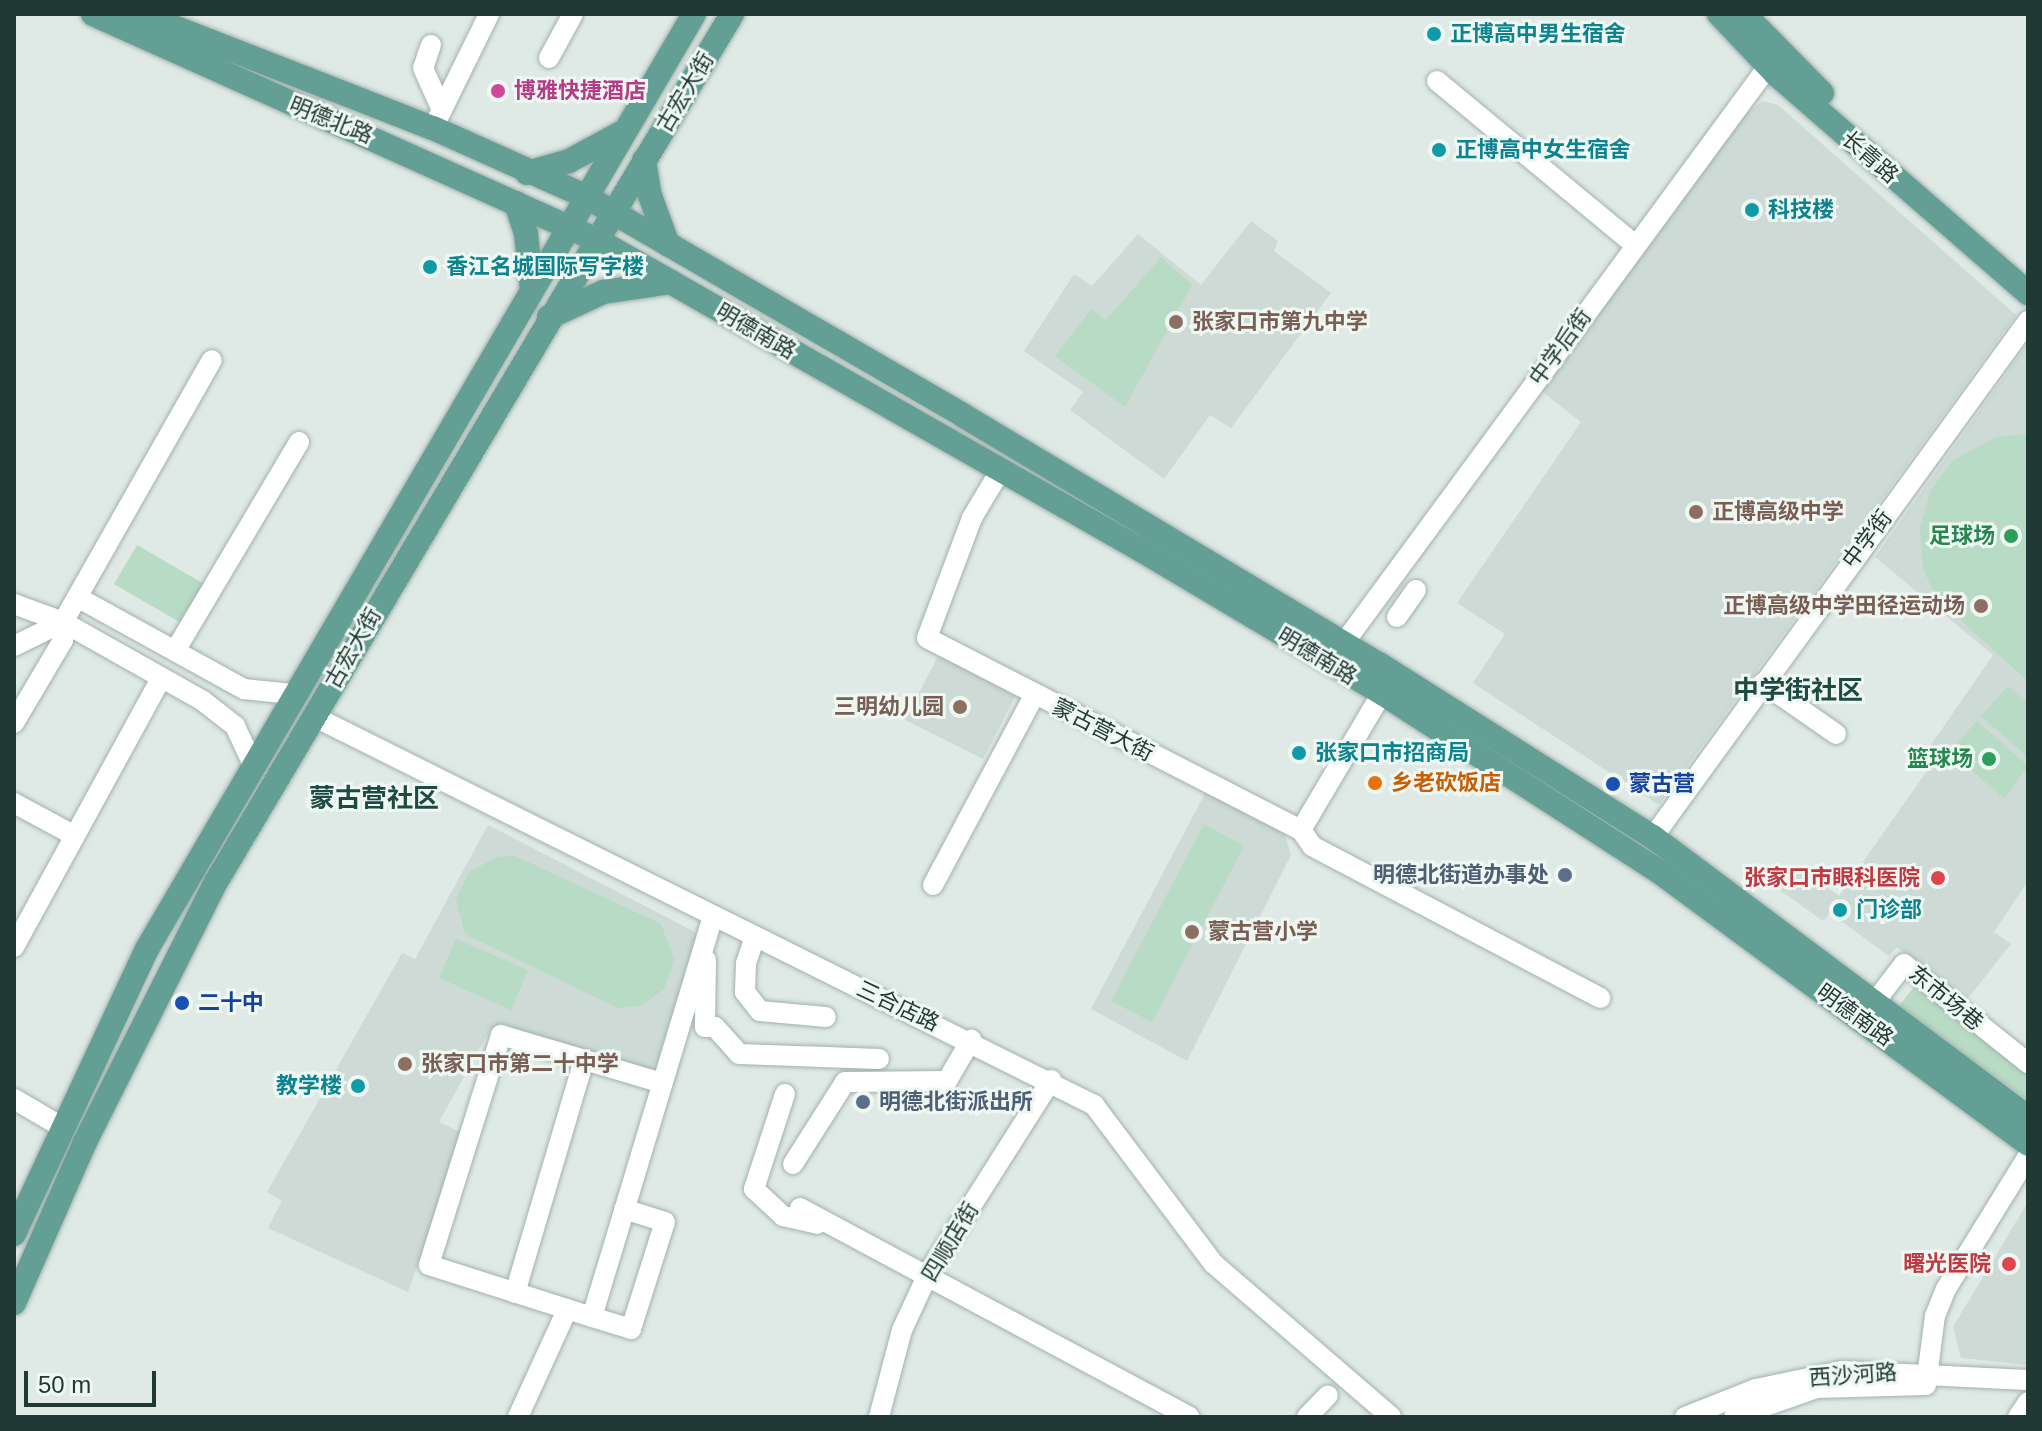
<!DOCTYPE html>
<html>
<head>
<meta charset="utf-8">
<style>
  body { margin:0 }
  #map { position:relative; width:2042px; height:1431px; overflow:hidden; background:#dfeae6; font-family:Helvetica,"Noto Sans SC",sans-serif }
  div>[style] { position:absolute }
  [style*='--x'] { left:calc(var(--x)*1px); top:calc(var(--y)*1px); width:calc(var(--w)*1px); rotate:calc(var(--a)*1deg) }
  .built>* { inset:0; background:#cddad5 }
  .green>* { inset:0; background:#b7dbc4 }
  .roads { filter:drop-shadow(0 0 2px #a2b1ad) drop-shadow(0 0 2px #a2b1ad) }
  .minor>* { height:20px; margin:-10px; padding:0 10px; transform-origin:10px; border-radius:10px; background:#fff }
  .major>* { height:24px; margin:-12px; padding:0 12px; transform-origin:12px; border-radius:12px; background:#639f95 }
  .dots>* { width:22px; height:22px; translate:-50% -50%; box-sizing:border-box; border:4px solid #eff7f3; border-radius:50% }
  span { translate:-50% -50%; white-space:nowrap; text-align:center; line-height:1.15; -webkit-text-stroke:6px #eff7f3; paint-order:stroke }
  .culture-label { font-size:22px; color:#0d838f; font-weight:700 }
  .left { translate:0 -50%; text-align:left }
  .right { translate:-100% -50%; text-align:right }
  .hotel-label { font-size:22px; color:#b23c85; font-weight:700 }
  .street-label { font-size:22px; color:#203935 }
  .education-label { font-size:22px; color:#785e54; font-weight:700 }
  .leisure-label { font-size:22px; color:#27864d; font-weight:700 }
  .food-label { font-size:22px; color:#c56008; font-weight:700 }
  .transit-label { font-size:22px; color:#164399; font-weight:700 }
  .service-label { font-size:22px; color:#4e5e75; font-weight:700 }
  .health-label { font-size:22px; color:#be3a42; font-weight:700 }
  .quarter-label { font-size:26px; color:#1d4b44; font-weight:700 }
  .frame { position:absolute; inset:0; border:16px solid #203935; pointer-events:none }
  .scale { position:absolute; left:24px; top:1371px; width:132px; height:36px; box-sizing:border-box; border:4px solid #203935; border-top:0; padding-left:10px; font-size:24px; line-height:28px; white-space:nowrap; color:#203935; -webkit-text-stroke:6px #eff7f3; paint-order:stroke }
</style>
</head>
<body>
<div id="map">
  <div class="built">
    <i style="clip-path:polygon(1763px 101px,1778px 105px,2016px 315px,1659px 805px,1473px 683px,1505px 634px,1457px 603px,1581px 422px,1540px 390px,1744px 115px)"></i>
    <i style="clip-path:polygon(1251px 221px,1278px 241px,1274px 251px,1331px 293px,1231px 428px,1210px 415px,1164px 479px,1070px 410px,1083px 392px,1024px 351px,1074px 274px,1092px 286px,1138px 234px,1201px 285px)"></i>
    <i style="clip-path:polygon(2028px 343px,2028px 881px,1994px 932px,2011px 944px,1966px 1001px,1897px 947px,1889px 956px,1830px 913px,1823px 921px,1781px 891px,1798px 867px,1839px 896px,1936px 758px,1963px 777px,1928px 749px,1993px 655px,1875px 557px)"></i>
    <i style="clip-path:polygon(939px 654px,1016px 695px,983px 759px,905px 720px)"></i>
    <i style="clip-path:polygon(1209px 786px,1282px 825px,1291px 855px,1187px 1061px,1091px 1009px)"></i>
    <i style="clip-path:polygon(488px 825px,697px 933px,653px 1076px,491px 1028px,439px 1122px,464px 1134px,408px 1292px,268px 1228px,282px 1201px,267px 1192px,402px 953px,415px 959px)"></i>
    <i style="clip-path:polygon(2028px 1202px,2028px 1365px,1961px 1358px,1953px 1327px)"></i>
  </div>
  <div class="green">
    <i style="clip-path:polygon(1161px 257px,1192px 285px,1125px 407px,1055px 356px,1091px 309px,1106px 320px)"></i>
    <i style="clip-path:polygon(2028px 434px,2028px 681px,1936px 598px,1923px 568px,1920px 527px,1931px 490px,1952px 461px,1996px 437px)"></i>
    <i style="clip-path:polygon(137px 545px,206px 585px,183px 624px,114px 584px)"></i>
    <i style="clip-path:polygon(2008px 686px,2028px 704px,2028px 757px,1981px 716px)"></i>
    <i style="clip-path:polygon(1977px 721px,2028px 766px,2004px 799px,1950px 751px)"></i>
    <i style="clip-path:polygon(1204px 824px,1244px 846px,1152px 1022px,1111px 1001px)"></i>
    <i style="clip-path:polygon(515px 856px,661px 924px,674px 959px,664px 989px,640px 1006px,618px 1008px,465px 934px,456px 899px,469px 872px,497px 857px)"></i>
    <i style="clip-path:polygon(456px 939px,528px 970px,511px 1010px,439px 978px)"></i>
    <i style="clip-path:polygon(1914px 987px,2028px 1070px,2028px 1100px,1897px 1008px)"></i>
  </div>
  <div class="roads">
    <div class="minor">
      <i style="--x:431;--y:45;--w:24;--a:109"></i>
      <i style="--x:423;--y:68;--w:46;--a:65.7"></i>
      <i style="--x:549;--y:58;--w:50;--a:-61.4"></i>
      <i style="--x:1437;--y:81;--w:257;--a:39.6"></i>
      <i style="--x:433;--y:128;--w:127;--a:-63.8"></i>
      <i style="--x:1000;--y:471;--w:55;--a:120.8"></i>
      <i style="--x:972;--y:518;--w:128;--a:110.6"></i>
      <i style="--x:927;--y:638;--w:420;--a:27.2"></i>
      <i style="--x:1301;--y:830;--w:159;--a:-59.4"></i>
      <i style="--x:77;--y:597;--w:191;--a:28.9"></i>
      <i style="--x:244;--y:689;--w:48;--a:5.9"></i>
      <i style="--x:14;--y:604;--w:52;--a:20.2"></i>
      <i style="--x:63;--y:622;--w:161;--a:29.4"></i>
      <i style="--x:203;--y:701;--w:41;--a:38"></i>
      <i style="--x:235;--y:726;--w:40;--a:65"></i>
      <i style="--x:1397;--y:617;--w:33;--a:-55"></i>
      <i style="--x:1344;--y:643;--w:732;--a:-53.66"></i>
      <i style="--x:14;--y:646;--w:55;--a:-26.1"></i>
      <i style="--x:63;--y:622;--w:301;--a:-60.4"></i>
      <i style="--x:175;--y:651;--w:243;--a:-59.3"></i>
      <i style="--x:1763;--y:683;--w:89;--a:34.9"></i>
      <i style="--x:313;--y:716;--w:873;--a:26.48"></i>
      <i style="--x:1094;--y:1105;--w:199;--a:53"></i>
      <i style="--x:1214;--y:1264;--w:234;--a:40.8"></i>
      <i style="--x:14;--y:723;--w:96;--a:-59.4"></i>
      <i style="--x:63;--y:640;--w:18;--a:-90"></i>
      <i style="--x:14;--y:803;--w:69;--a:28.4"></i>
      <i style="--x:1301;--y:830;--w:19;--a:55"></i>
      <i style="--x:1312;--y:846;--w:326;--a:27.8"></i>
      <i style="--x:1653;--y:837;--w:638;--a:-53.99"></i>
      <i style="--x:933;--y:885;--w:217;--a:-61.9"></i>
      <i style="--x:754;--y:939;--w:25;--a:108"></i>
      <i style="--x:746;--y:963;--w:29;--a:92"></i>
      <i style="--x:745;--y:992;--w:24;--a:52"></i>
      <i style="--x:760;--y:1011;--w:66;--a:5.2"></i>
      <i style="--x:14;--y:947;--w:307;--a:-61.3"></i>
      <i style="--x:706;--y:960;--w:67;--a:90.9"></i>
      <i style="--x:705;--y:1027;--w:10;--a:0"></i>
      <i style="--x:715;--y:1027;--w:36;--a:48"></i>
      <i style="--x:739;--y:1054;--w:140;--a:2"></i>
      <i style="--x:1874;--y:1003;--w:49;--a:-52.4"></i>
      <i style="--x:1904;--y:964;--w:159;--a:38.6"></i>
      <i style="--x:662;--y:1083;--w:168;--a:-163.4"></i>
      <i style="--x:501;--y:1035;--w:241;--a:107.4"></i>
      <i style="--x:429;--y:1265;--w:171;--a:17.7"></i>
      <i style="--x:592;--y:1317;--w:416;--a:-73.2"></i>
      <i style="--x:785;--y:1094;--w:100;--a:108.1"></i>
      <i style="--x:754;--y:1189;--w:40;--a:43"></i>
      <i style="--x:783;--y:1216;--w:35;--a:13"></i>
      <i style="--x:14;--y:1099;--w:56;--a:30.3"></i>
      <i style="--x:793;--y:1164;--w:97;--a:-57.6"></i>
      <i style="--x:845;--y:1082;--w:102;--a:-0.6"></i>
      <i style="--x:947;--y:1081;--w:48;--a:-59.7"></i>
      <i style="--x:800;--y:1208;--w:442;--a:28.2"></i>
      <i style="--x:515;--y:1293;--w:243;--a:-73.5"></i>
      <i style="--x:592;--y:1317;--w:41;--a:17.1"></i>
      <i style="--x:631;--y:1329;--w:112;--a:-72.4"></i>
      <i style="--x:665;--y:1222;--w:43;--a:-162.4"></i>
      <i style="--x:1926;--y:1385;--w:70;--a:-82.6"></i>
      <i style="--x:1935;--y:1316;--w:29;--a:-68"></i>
      <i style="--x:1946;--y:1289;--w:156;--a:-58.3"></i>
      <i style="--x:518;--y:1417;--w:118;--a:-65.4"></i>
      <i style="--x:879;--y:1417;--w:90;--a:-75.2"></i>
      <i style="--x:902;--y:1330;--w:62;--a:-65.1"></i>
      <i style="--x:928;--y:1274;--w:230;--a:-57.6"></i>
      <i style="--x:1307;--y:1417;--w:30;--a:-46"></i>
      <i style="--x:1685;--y:1417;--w:76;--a:-21.5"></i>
      <i style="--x:1756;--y:1389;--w:88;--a:-11.8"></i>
      <i style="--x:1842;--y:1371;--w:186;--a:2.8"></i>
      <i style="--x:1734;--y:1417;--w:88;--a:-19.3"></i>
      <i style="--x:1817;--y:1388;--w:108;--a:-1.6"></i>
      <i style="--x:2018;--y:1417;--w:18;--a:-56"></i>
    </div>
    <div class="major">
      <i style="--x:93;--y:14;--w:552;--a:24.15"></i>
      <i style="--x:597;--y:240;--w:628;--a:29.67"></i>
      <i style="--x:1143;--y:551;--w:278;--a:30.7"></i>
      <i style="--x:1382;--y:693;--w:332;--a:32.8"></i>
      <i style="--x:1661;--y:873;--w:456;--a:36.4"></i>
      <i style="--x:140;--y:14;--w:314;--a:21.3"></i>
      <i style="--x:433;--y:128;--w:167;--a:24.1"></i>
      <i style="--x:585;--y:196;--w:438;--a:30.1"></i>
      <i style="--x:964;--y:416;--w:483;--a:30.9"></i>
      <i style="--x:1379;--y:664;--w:324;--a:32.3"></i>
      <i style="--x:1653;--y:837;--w:469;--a:36.8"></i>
      <i style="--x:1719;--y:14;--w:83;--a:46.5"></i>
      <i style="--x:1776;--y:74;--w:334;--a:41"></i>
      <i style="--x:1744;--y:14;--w:111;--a:45.4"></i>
      <i style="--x:644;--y:160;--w:33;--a:81"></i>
      <i style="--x:649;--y:193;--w:55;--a:69.9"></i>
      <i style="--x:527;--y:173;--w:44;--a:-15.9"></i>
      <i style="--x:569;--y:161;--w:59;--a:-28.3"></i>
      <i style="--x:516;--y:203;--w:33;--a:72"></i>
      <i style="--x:526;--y:234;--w:56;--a:83.9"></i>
      <i style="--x:549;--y:317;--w:60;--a:-24.8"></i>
      <i style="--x:603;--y:292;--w:69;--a:-8.4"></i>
      <i style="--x:14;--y:1234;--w:315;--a:-65"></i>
      <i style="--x:147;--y:949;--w:1083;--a:-59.67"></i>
      <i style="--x:14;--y:1303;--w:176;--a:-66.2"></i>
      <i style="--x:85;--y:1142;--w:291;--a:-63.3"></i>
      <i style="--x:216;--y:882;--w:1010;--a:-59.27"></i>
    </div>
  </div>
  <div class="dots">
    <i style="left:1434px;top:34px;background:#0f9aa8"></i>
    <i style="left:498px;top:91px;background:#d1479c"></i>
    <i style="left:1439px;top:150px;background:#0f9aa8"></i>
    <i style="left:1752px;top:210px;background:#0f9aa8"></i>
    <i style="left:430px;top:267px;background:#0f9aa8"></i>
    <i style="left:1176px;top:322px;background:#8d6e63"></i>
    <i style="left:1696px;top:512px;background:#8d6e63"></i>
    <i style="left:2011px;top:536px;background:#2e9e5b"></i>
    <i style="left:1981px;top:606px;background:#8d6e63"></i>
    <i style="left:960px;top:707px;background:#8d6e63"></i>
    <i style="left:1299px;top:753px;background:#0f9aa8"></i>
    <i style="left:1989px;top:759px;background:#2e9e5b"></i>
    <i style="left:1375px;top:783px;background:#e8710a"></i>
    <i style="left:1613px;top:784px;background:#1a4fb4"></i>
    <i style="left:1565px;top:875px;background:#5c6f8a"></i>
    <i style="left:1938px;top:878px;background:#e0444e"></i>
    <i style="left:1840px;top:910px;background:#0f9aa8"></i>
    <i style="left:1192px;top:932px;background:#8d6e63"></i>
    <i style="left:182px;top:1003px;background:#1a4fb4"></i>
    <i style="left:405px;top:1064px;background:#8d6e63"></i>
    <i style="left:358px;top:1086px;background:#0f9aa8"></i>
    <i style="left:863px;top:1102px;background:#5c6f8a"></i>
    <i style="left:2009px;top:1264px;background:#e0444e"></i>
  </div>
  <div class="culture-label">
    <span class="left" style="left:1450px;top:34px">正博高中男生宿舍</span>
    <span class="left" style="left:1455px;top:150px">正博高中女生宿舍</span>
    <span class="left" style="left:1768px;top:210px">科技楼</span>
    <span class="left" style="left:446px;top:267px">香江名城国际写字楼</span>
    <span class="left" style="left:1315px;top:753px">张家口市招商局</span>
    <span class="left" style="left:1856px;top:910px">门诊部</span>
    <span class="right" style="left:342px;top:1086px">教学楼</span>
  </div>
  <div class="hotel-label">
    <span class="left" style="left:514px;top:91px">博雅快捷酒店</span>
  </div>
  <div class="street-label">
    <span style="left:685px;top:92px;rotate:-59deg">古宏大街</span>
    <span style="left:331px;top:120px;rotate:22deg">明德北路</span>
    <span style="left:1870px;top:157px;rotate:41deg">长青路</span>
    <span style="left:756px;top:331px;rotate:30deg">明德南路</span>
    <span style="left:1560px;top:347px;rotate:-54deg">中学后街</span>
    <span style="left:1867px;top:539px;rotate:-53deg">中学街</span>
    <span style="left:353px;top:648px;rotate:-60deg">古宏大街</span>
    <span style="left:1317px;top:656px;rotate:31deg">明德南路</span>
    <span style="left:1103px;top:730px;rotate:27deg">蒙古营大街</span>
    <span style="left:1946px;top:998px;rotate:39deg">东市场巷</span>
    <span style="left:898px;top:1006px;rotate:25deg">三合店路</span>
    <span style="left:1855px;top:1015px;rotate:36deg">明德南路</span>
    <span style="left:950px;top:1242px;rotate:-59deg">四顺店街</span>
    <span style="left:1853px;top:1375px;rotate:-4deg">西沙河路</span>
  </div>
  <div class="education-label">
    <span class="left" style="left:1192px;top:322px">张家口市第九中学</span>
    <span class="left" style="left:1712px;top:512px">正博高级中学</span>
    <span class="right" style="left:1965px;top:606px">正博高级中学田径运动场</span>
    <span class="right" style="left:944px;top:707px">三明幼儿园</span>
    <span class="left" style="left:1208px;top:932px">蒙古营小学</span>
    <span class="left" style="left:421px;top:1064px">张家口市第二十中学</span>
  </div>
  <div class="leisure-label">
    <span class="right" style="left:1995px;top:536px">足球场</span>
    <span class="right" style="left:1973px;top:759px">篮球场</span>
  </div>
  <div class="food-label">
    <span class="left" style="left:1391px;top:783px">乡老砍饭店</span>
  </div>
  <div class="transit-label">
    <span class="left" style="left:1629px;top:784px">蒙古营</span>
    <span class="left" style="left:198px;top:1003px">二十中</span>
  </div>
  <div class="service-label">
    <span class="right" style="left:1549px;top:875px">明德北街道办事处</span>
    <span class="left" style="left:879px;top:1102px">明德北街派出所</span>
  </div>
  <div class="health-label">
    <span class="right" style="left:1920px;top:878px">张家口市眼科医院</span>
    <span class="right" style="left:1991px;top:1264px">曙光医院</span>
  </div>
  <div class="quarter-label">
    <span style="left:1798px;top:691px">中学街社区</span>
    <span style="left:374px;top:799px">蒙古营社区</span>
  </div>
  <div class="frame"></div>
  <div class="scale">50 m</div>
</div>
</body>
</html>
